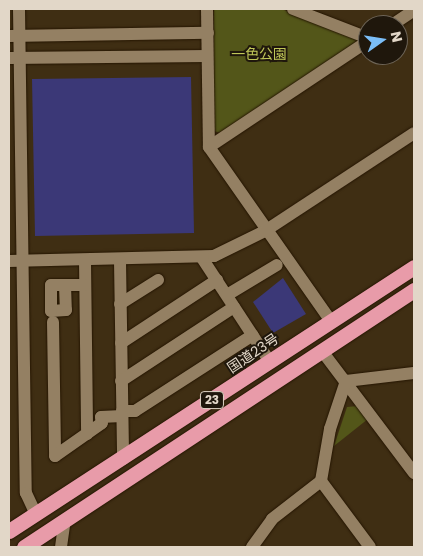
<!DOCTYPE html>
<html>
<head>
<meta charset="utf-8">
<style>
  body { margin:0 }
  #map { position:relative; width:423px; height:556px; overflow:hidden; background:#3f2e13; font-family:Poppins,"Noto Sans JP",sans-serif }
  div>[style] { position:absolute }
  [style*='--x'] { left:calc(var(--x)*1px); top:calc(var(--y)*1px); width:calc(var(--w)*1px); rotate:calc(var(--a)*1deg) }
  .green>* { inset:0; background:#535619 }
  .building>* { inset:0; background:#3b3877 }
  .roads { filter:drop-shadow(0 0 1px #251500) drop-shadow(0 0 1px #251500) }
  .minor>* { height:12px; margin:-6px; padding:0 6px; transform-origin:6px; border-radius:6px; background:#948063 }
  .highway>* { height:15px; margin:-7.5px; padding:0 7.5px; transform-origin:7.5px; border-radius:7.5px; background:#e89ba9 }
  span { translate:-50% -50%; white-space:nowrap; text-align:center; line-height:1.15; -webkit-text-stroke:4px #1f170c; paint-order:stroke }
  .shield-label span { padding:1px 4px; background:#1f170c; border:1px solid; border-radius:4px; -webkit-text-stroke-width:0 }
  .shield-label { font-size:12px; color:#e2d7c8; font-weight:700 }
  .park-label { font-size:14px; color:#c0c758 }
  .street-label { font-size:14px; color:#e2d7c8 }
  .frame { position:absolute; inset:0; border:10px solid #e2d7c8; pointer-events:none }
  .north { position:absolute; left:358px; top:15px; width:50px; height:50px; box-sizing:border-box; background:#1f170c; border:1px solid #6d6457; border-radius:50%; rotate:77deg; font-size:14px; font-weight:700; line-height:20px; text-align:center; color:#e2d7c8 }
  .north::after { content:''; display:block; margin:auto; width:18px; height:22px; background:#7bbef8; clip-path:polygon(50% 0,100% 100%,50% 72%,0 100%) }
</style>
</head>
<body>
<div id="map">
  <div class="green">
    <i style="clip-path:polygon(214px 9px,281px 9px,356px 37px,357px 44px,222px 133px,213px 131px)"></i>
    <i style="clip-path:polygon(358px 406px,368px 419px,334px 446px,347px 407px)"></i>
  </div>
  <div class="building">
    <i style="clip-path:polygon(191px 77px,194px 233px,35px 236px,32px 79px)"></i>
    <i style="clip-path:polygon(283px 278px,306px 314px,273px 333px,253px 302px)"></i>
  </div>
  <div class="roads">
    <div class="minor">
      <i style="--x:19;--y:9;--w:484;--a:89.2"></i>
      <i style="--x:26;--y:493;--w:23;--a:65"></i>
      <i style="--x:207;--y:9;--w:138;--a:89.2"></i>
      <i style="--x:209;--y:147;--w:213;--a:55"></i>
      <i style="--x:293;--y:9;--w:80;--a:21.1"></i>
      <i style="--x:392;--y:25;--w:27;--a:-34"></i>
      <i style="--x:9;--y:36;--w:199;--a:-0.9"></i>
      <i style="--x:9;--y:58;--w:198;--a:-0.6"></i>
      <i style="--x:209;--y:147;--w:191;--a:-33.7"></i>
      <i style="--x:202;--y:258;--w:124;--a:56.8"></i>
      <i style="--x:9;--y:261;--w:205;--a:-1.4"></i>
      <i style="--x:214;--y:256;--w:57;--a:-26.1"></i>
      <i style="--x:265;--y:231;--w:178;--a:-33.3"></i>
      <i style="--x:85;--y:261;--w:173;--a:89.3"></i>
      <i style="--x:120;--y:261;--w:198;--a:89.1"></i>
      <i style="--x:65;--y:285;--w:25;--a:88"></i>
      <i style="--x:66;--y:310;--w:15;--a:176"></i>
      <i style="--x:51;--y:311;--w:26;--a:-90"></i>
      <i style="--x:51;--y:285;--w:34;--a:0"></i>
      <i style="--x:227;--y:295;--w:58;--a:-31"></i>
      <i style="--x:120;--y:304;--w:45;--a:-32.3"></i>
      <i style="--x:53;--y:322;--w:134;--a:89.1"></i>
      <i style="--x:121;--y:343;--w:115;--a:-33.3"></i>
      <i style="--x:322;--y:351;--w:153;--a:53"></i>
      <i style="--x:121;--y:381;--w:135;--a:-33.2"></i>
      <i style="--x:346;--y:381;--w:68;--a:-6.7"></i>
      <i style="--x:122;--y:411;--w:13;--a:0"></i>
      <i style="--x:135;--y:411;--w:140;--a:-32.8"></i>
      <i style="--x:55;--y:456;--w:57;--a:-35.1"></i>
      <i style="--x:102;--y:423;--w:6;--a:-99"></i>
      <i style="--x:101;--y:417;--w:21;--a:-3"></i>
      <i style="--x:321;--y:481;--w:82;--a:53.4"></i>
      <i style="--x:61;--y:547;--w:27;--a:-82"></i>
      <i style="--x:252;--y:547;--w:34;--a:-54"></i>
      <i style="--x:272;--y:519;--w:62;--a:-37.8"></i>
      <i style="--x:321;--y:481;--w:53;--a:-80.2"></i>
      <i style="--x:330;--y:429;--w:51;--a:-71.6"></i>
    </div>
    <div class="highway">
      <i style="--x:9;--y:531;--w:483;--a:-33.1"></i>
      <i style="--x:24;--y:547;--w:467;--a:-33.4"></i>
    </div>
  </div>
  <div class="shield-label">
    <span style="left:212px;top:400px">23</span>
  </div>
  <div class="park-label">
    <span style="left:259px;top:54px">一色公園</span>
  </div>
  <div class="street-label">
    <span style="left:253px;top:353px;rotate:-34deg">国道23号</span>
  </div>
  <div class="frame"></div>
  <div class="north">N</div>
</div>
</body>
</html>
